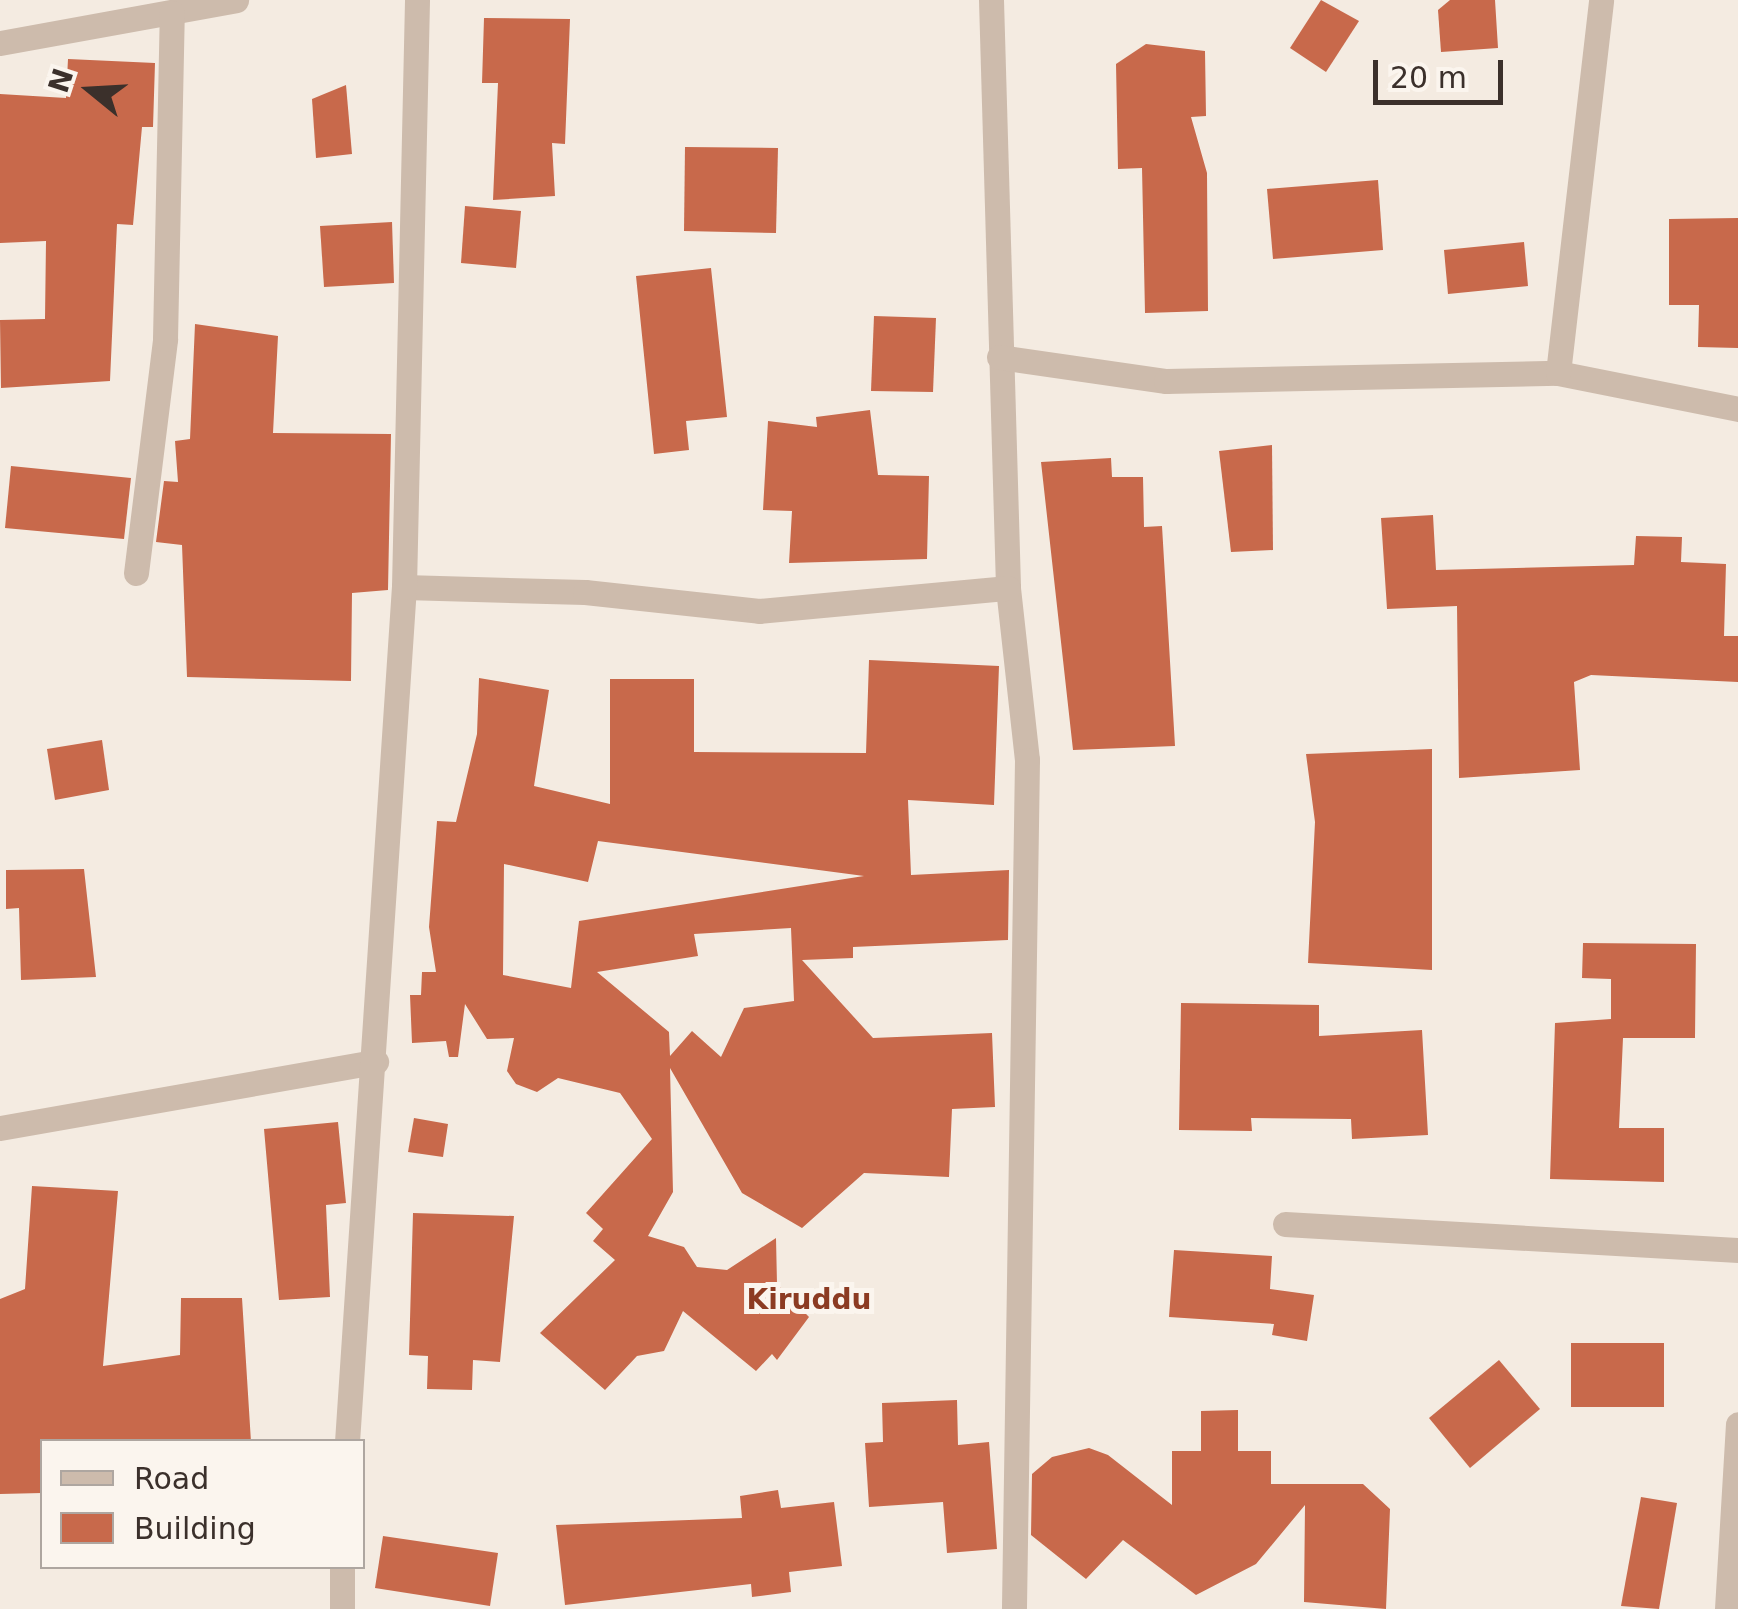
<!DOCTYPE html>
<html>
<head>
<meta charset="utf-8">
<style>
  body { margin:0 }
  #map { position:relative; width:1738px; height:1609px; overflow:hidden; background:#f4ebe1; font-family:"DejaVu Sans",sans-serif }
  div>[style] { position:absolute }
  [style*='--x'] { left:calc(var(--x)*1px); top:calc(var(--y)*1px); width:calc(var(--w)*1px); rotate:calc(var(--a)*1deg) }
  .building>* { inset:0; background:#c8694b }
  .minor>* { height:25px; margin:-12.5px; padding:0 12.5px; transform-origin:12.5px; border-radius:12.5px; background:#cdbbac }
  span { translate:-50% -50%; white-space:nowrap; text-align:center; line-height:1.15; -webkit-text-stroke:10px #fbf5ee; paint-order:stroke }
  .neighbourhood-label { font-size:28px; color:#8c3b22; font-weight:700 }
  .legend { position:absolute; left:40px; top:1439px; width:325px; height:130px; box-sizing:border-box; background:#fbf5ee; border:2px solid #aea6a0; margin:0; padding:12px 18px; list-style:none; font-size:30px; color:#3b302b }
  .legend li { display:flex; align-items:center; gap:20px; height:50px }
  .legend b { width:50px; border:2px solid #aea6a0 }
  .north { position:absolute; left:40px; top:40px; width:100px; height:100px; -webkit-text-stroke:8px #fbf5ee; paint-order:stroke; rotate:288deg; font-size:28px; font-weight:700; line-height:40px; text-align:center; color:#3b302b }
  .north::after { content:''; display:block; margin:auto; width:35px; height:45px; background:#3b302b; clip-path:polygon(50% 0,100% 100%,50% 72%,0 100%) }
  .scale { position:absolute; left:1373px; top:60px; width:130px; height:45px; box-sizing:border-box; border:5px solid #3b302b; border-top:0; padding-left:12px; font-size:30px; line-height:35px; white-space:nowrap; color:#3b302b; -webkit-text-stroke:8px #fbf5ee; paint-order:stroke }
</style>
</head>
<body>
<div id="map">
  <div class="building">
    <i style="clip-path:polygon(1321px 0,1359px 21px,1326px 72px,1290px 48px)"></i>
    <i style="clip-path:polygon(1450px 0,1495px 0,1498px 48px,1441px 52px,1438px 10px)"></i>
    <i style="clip-path:polygon(484px 18px,570px 19px,565px 144px,552px 143px,555px 196px,493px 200px,498px 83px,482px 83px)"></i>
    <i style="clip-path:polygon(1146px 44px,1205px 51px,1206px 116px,1191px 117px,1207px 173px,1208px 311px,1145px 313px,1142px 168px,1118px 169px,1116px 64px)"></i>
    <i style="clip-path:polygon(68px 59px,155px 63px,153px 127px,142px 127px,133px 225px,117px 224px,110px 381px,1px 388px,0 320px,45px 319px,46px 241px,0 243px,0 94px,66px 98px)"></i>
    <i style="clip-path:polygon(346px 85px,352px 154px,316px 158px,312px 99px)"></i>
    <i style="clip-path:polygon(685px 147px,778px 148px,776px 233px,684px 231px)"></i>
    <i style="clip-path:polygon(1378px 180px,1383px 250px,1273px 259px,1267px 189px)"></i>
    <i style="clip-path:polygon(465px 206px,521px 211px,516px 268px,461px 263px)"></i>
    <i style="clip-path:polygon(1738px 218px,1738px 348px,1698px 347px,1699px 305px,1669px 305px,1669px 219px)"></i>
    <i style="clip-path:polygon(392px 222px,394px 283px,324px 287px,320px 226px)"></i>
    <i style="clip-path:polygon(1524px 242px,1528px 286px,1448px 294px,1444px 250px)"></i>
    <i style="clip-path:polygon(711px 268px,727px 417px,686px 421px,689px 450px,654px 454px,636px 276px)"></i>
    <i style="clip-path:polygon(874px 316px,936px 318px,933px 392px,871px 391px)"></i>
    <i style="clip-path:polygon(195px 324px,278px 336px,273px 433px,391px 434px,388px 590px,352px 593px,351px 681px,187px 677px,182px 545px,156px 542px,164px 481px,178px 482px,175px 441px,190px 439px)"></i>
    <i style="clip-path:polygon(870px 410px,878px 475px,929px 476px,927px 559px,789px 563px,792px 511px,763px 510px,768px 421px,817px 427px,816px 417px)"></i>
    <i style="clip-path:polygon(1272px 445px,1273px 550px,1231px 552px,1219px 451px)"></i>
    <i style="clip-path:polygon(1111px 458px,1112px 477px,1143px 477px,1144px 527px,1162px 526px,1175px 746px,1073px 750px,1041px 462px)"></i>
    <i style="clip-path:polygon(11px 466px,131px 478px,124px 539px,5px 528px)"></i>
    <i style="clip-path:polygon(1433px 515px,1436px 570px,1634px 565px,1636px 536px,1682px 537px,1681px 562px,1726px 564px,1724px 636px,1738px 636px,1738px 682px,1591px 675px,1574px 682px,1580px 770px,1459px 778px,1457px 606px,1387px 609px,1381px 518px)"></i>
    <i style="clip-path:polygon(evenodd,869px 660px,999px 666px,994px 805px,908px 800px,911px 875px,1009px 870px,1008px 940px,853px 947px,853px 958px,802px 960px,873px 1038px,992px 1033px,995px 1107px,952px 1109px,949px 1177px,864px 1173px,802px 1228px,742px 1193px,670px 1068px,673px 1192px,648px 1236px,684px 1247px,697px 1267px,727px 1270px,776px 1238px,777px 1284px,809px 1317px,777px 1360px,772px 1354px,756px 1371px,683px 1311px,664px 1351px,637px 1356px,605px 1390px,540px 1333px,615px 1260px,593px 1241px,603px 1229px,586px 1213px,652px 1139px,620px 1093px,558px 1078px,537px 1092px,516px 1084px,507px 1071px,514px 1038px,487px 1039px,465px 1004px,458px 1057px,449px 1057px,446px 1041px,412px 1043px,410px 995px,421px 995px,422px 972px,436px 972px,429px 927px,437px 821px,456px 822px,477px 734px,479px 678px,549px 690px,534px 786px,610px 804px,610px 679px,694px 679px,694px 752px,866px 753px,869px 660px,598px 841px,864px 876px,579px 921px,571px 988px,503px 975px,504px 864px,588px 882px,598px 841px,869px 660px,791px 928px,794px 1001px,744px 1008px,721px 1057px,692px 1031px,670px 1056px,669px 1032px,597px 972px,698px 956px,694px 934px,791px 928px)"></i>
    <i style="clip-path:polygon(102px 740px,109px 790px,55px 800px,47px 749px)"></i>
    <i style="clip-path:polygon(1432px 749px,1432px 970px,1308px 963px,1315px 822px,1306px 754px)"></i>
    <i style="clip-path:polygon(84px 869px,96px 977px,21px 980px,19px 908px,6px 909px,6px 870px)"></i>
    <i style="clip-path:polygon(1583px 943px,1696px 944px,1695px 1038px,1623px 1038px,1619px 1128px,1664px 1128px,1664px 1182px,1550px 1179px,1555px 1023px,1611px 1019px,1611px 979px,1582px 978px)"></i>
    <i style="clip-path:polygon(1181px 1003px,1319px 1005px,1319px 1036px,1422px 1030px,1428px 1135px,1352px 1139px,1351px 1119px,1251px 1118px,1252px 1131px,1179px 1130px)"></i>
    <i style="clip-path:polygon(414px 1118px,448px 1124px,443px 1157px,408px 1152px)"></i>
    <i style="clip-path:polygon(338px 1122px,346px 1203px,326px 1205px,330px 1297px,279px 1300px,264px 1129px)"></i>
    <i style="clip-path:polygon(32px 1186px,118px 1191px,103px 1366px,180px 1355px,181px 1298px,242px 1298px,251px 1442px,42px 1442px,42px 1493px,0 1494px,0 1299px,25px 1289px)"></i>
    <i style="clip-path:polygon(413px 1213px,514px 1216px,500px 1362px,473px 1360px,472px 1390px,427px 1389px,428px 1356px,409px 1355px)"></i>
    <i style="clip-path:polygon(1174px 1250px,1272px 1256px,1270px 1289px,1314px 1295px,1307px 1341px,1272px 1335px,1274px 1324px,1169px 1317px)"></i>
    <i style="clip-path:polygon(1571px 1343px,1664px 1343px,1664px 1407px,1571px 1407px)"></i>
    <i style="clip-path:polygon(1499px 1360px,1540px 1409px,1470px 1468px,1429px 1418px)"></i>
    <i style="clip-path:polygon(957px 1400px,958px 1445px,989px 1442px,997px 1549px,947px 1553px,943px 1502px,869px 1507px,865px 1443px,883px 1442px,882px 1403px)"></i>
    <i style="clip-path:polygon(1238px 1410px,1238px 1451px,1271px 1451px,1271px 1484px,1363px 1484px,1390px 1509px,1386px 1609px,1304px 1602px,1305px 1505px,1256px 1564px,1196px 1595px,1123px 1540px,1086px 1579px,1031px 1535px,1032px 1474px,1052px 1457px,1089px 1448px,1108px 1455px,1172px 1505px,1172px 1451px,1201px 1451px,1201px 1411px)"></i>
    <i style="clip-path:polygon(778px 1490px,781px 1508px,834px 1502px,842px 1566px,789px 1572px,791px 1592px,752px 1597px,751px 1584px,565px 1605px,556px 1525px,742px 1518px,740px 1496px)"></i>
    <i style="clip-path:polygon(1641px 1497px,1677px 1503px,1659px 1609px,1621px 1606px)"></i>
    <i style="clip-path:polygon(383px 1536px,498px 1553px,490px 1606px,375px 1588px)"></i>
  </div>
  <div class="minor">
    <i style="--x:991;--y:0;--w:588;--a:88.34"></i>
    <i style="--x:1008;--y:588;--w:173;--a:83.7"></i>
    <i style="--x:1027;--y:760;--w:849;--a:90.88"></i>
    <i style="--x:0;--y:43;--w:240;--a:-10.3"></i>
    <i style="--x:999;--y:357;--w:169;--a:8.2"></i>
    <i style="--x:1166;--y:381;--w:392;--a:-1.2"></i>
    <i style="--x:1558;--y:373;--w:184;--a:11.3"></i>
    <i style="--x:1558;--y:373;--w:375;--a:-83.4"></i>
    <i style="--x:136;--y:573;--w:236;--a:-82.9"></i>
    <i style="--x:165;--y:339;--w:326;--a:-88.8"></i>
    <i style="--x:404;--y:587;--w:181;--a:1.6"></i>
    <i style="--x:585;--y:592;--w:175;--a:6.2"></i>
    <i style="--x:759;--y:611;--w:250;--a:-5.3"></i>
    <i style="--x:0;--y:1128;--w:382;--a:-10"></i>
    <i style="--x:1285;--y:1224;--w:454;--a:3.3"></i>
    <i style="--x:347;--y:1442;--w:857;--a:-86.19"></i>
    <i style="--x:404;--y:587;--w:587;--a:-88.73"></i>
    <i style="--x:342;--y:1609;--w:43;--a:-90"></i>
    <i style="--x:1727;--y:1609;--w:185;--a:-86.6"></i>
  </div>
  <div class="neighbourhood-label">
    <span style="left:809px;top:1300px">Kiruddu</span>
  </div>
  <ul class="legend">
  <li><b style="height:12px;background:#cdbbac"></b>Road</li>
  <li><b style="height:28px;background:#c8694b"></b>Building</li>
  </ul>
  <div class="north">N</div>
  <div class="scale">20 m</div>
</div>
</body>
</html>
